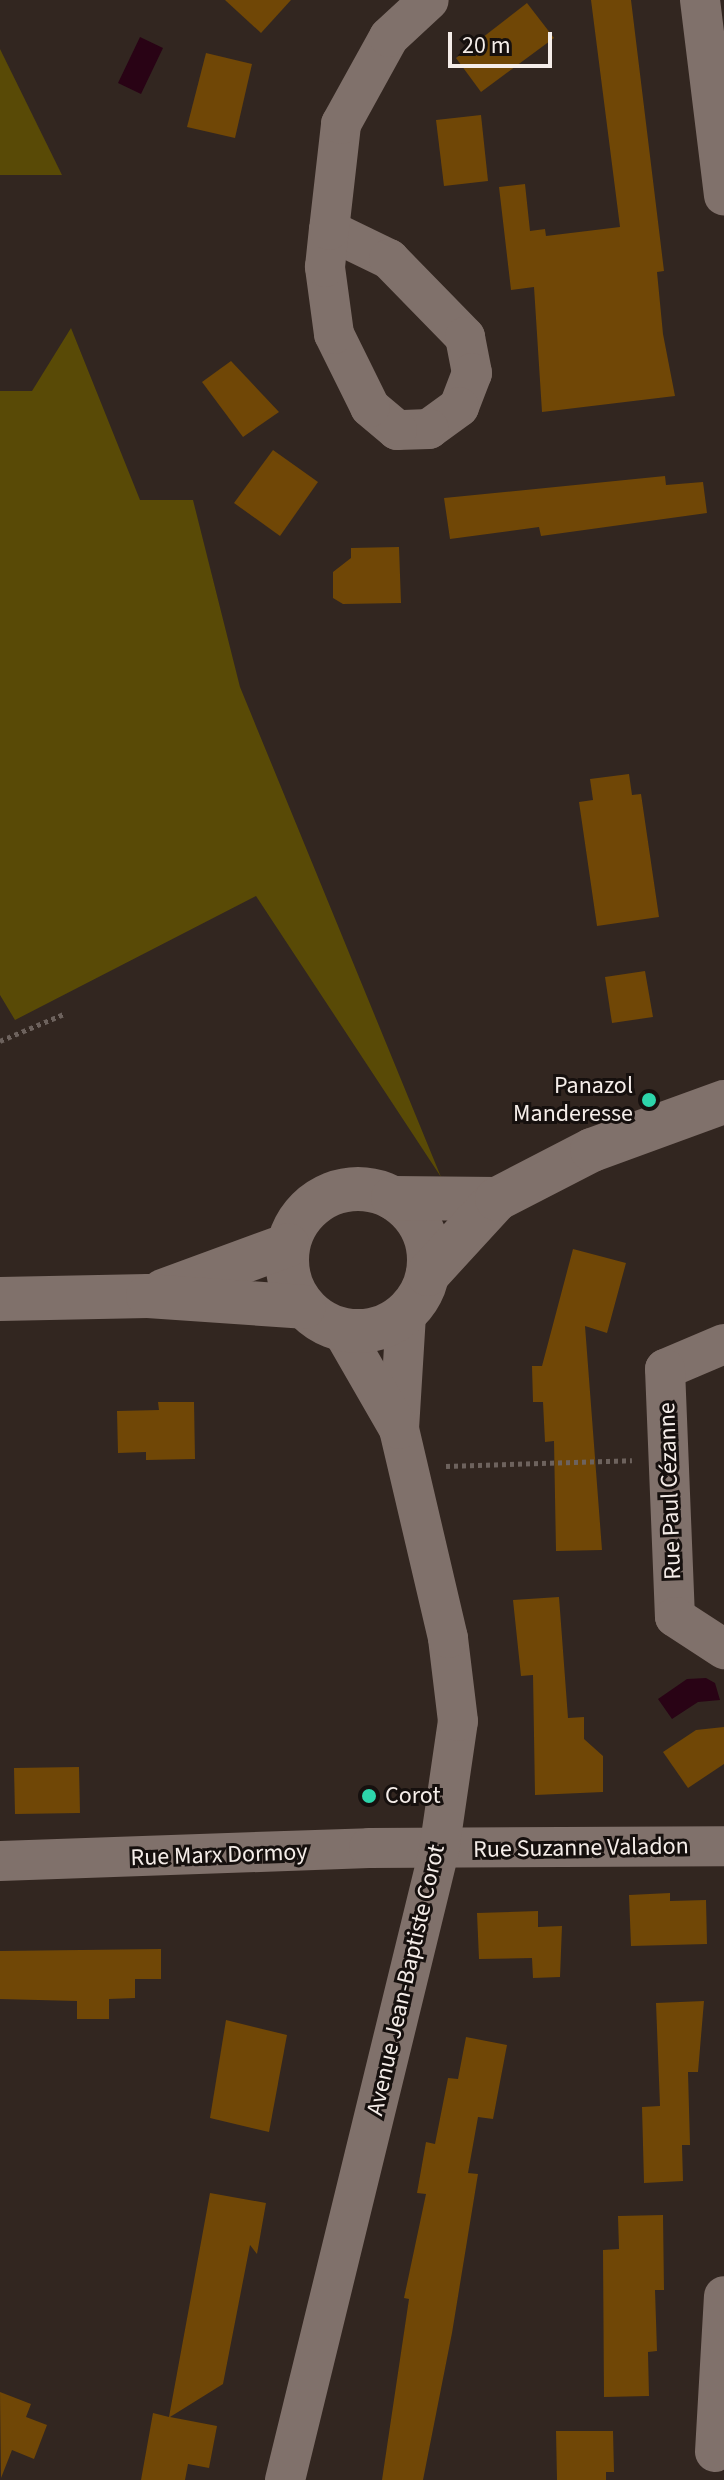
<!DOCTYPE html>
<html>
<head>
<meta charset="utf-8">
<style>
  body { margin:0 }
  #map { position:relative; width:724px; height:2480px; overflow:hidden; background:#322620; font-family:"Source Sans 3",sans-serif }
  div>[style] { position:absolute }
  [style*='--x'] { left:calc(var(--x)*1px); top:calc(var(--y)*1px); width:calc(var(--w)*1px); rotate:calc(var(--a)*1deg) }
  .green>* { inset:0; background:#594a06 }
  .water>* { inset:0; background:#290315 }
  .building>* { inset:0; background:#704706 }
  .path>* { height:5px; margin-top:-2.5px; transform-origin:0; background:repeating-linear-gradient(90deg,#6d625d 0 4px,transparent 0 8px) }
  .minor>* { height:40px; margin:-20px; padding:0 20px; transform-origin:20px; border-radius:20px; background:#80716b }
  .tertiary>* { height:44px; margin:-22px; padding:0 22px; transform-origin:22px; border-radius:22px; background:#80716b }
  .tertiary>.ring { margin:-22px; padding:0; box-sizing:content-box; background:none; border:44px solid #80716b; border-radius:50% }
  .dots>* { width:22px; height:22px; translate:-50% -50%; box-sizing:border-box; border:4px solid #16100e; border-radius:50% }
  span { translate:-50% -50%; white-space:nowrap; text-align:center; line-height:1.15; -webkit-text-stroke:6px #16100e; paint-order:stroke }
  .poi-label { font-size:24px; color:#f5ede9 }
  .right { translate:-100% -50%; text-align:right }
  .left { translate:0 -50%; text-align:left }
  .street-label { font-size:24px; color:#f5ede9 }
  .scale { position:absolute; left:448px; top:32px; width:104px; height:36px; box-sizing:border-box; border:4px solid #f5ede9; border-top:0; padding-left:10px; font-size:24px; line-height:28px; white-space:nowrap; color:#f5ede9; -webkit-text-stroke:6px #16100e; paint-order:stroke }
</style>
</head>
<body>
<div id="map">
  <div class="green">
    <i style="clip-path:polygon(0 49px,62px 175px,0 175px)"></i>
    <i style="clip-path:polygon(71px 328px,140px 500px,193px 500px,240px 687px,441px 1177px,256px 896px,15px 1020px,0 995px,0 391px,32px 391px)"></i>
  </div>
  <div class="water">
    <i style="clip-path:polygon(140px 37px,163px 48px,141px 94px,118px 83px)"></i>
    <i style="clip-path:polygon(706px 1678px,715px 1683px,720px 1700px,698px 1702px,672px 1719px,658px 1699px,687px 1679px)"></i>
  </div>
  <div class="building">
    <i style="clip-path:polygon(225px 0,291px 0,261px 33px)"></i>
    <i style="clip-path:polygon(591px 0,631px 0,664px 271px,657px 272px,663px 334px,675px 396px,542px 412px,534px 287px,511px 290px,499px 187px,525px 184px,530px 231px,545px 229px,546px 236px,620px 227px)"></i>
    <i style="clip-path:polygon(527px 3px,554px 38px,481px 92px,456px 58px)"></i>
    <i style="clip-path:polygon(206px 53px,252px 64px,235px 138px,187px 127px)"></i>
    <i style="clip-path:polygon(481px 115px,488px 181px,444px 186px,436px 120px)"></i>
    <i style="clip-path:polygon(231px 361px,279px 412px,243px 437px,202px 382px)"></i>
    <i style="clip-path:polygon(273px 450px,318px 482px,280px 536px,234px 503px)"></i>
    <i style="clip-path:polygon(665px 476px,666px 485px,703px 482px,707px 513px,541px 536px,539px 527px,450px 539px,444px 498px)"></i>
    <i style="clip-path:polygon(399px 547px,401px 603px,343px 604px,333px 598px,333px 572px,351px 558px,351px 548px)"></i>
    <i style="clip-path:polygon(629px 774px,632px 795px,641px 794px,659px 917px,597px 926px,579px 802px,593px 800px,590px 779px)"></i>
    <i style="clip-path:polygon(645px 971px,653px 1017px,612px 1023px,605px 977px)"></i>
    <i style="clip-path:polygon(573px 1249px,626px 1263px,607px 1333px,585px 1326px,602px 1550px,556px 1551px,554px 1441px,545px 1442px,543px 1402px,533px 1402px,532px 1366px,542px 1366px)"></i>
    <i style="clip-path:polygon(158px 1402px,194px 1402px,195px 1459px,146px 1460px,146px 1452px,118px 1453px,117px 1411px,159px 1410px)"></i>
    <i style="clip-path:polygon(559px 1597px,568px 1718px,584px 1717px,584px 1739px,603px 1756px,603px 1792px,535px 1795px,533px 1675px,521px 1676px,513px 1600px)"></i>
    <i style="clip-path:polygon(724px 1727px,724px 1764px,688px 1788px,663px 1752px,696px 1730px)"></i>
    <i style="clip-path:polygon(79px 1767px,80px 1813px,15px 1814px,14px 1768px)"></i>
    <i style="clip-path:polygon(670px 1893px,670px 1901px,706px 1900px,707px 1944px,631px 1946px,629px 1895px)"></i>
    <i style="clip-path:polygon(538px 1911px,538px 1927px,562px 1926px,560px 1977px,533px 1978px,532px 1958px,479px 1959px,477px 1913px)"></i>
    <i style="clip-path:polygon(161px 1949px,161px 1979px,135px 1979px,135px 1998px,109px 1999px,109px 2019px,77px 2019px,77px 2001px,0 1999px,0 1951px)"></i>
    <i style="clip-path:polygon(704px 2001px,698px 2072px,688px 2072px,690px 2145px,682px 2145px,683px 2181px,644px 2183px,642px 2107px,660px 2106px,656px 2003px)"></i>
    <i style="clip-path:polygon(226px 2020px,287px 2035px,269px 2132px,210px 2118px)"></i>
    <i style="clip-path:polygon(466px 2037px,507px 2045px,493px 2119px,478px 2117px,468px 2173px,478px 2174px,452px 2333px,423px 2480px,382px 2480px,409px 2299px,404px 2298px,426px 2194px,417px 2193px,426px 2142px,435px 2144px,448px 2078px,458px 2079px)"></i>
    <i style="clip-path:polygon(210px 2193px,266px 2203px,257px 2254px,250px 2245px,223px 2384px,170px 2417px,217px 2426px,209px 2468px,188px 2464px,185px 2480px,141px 2480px,153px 2413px,169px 2417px)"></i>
    <i style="clip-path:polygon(663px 2215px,664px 2290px,655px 2290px,657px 2351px,648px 2352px,649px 2396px,604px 2397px,603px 2250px,619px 2249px,618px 2216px)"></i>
    <i style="clip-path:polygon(0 2392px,31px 2404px,26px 2417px,47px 2425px,34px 2459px,12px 2450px,1px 2478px)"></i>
    <i style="clip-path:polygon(556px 2431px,613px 2431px,614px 2472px,606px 2472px,606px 2480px,557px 2480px)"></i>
  </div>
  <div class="path">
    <i style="--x:0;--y:1041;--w:69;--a:-22.9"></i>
    <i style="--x:446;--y:1466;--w:186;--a:-1.8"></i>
  </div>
  <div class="minor">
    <i style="--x:700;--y:0;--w:197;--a:83"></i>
    <i style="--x:329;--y:230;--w:67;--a:25.8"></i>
    <i style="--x:389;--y:259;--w:109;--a:45.7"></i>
    <i style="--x:465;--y:337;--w:37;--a:79"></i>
    <i style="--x:472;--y:373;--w:36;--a:111"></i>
    <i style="--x:459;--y:407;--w:37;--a:144"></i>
    <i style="--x:429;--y:429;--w:32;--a:178"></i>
    <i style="--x:397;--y:430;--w:35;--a:-140"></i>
    <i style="--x:370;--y:407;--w:81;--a:-116.3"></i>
    <i style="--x:334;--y:334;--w:68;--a:-97.7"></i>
    <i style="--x:325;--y:267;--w:37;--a:-84"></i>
    <i style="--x:329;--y:230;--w:107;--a:-83.5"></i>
    <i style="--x:341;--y:124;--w:99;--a:-61.1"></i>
    <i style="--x:389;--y:37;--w:54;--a:-42.8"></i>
    <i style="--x:724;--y:1344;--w:64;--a:157"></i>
    <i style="--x:665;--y:1369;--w:248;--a:87.7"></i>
    <i style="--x:675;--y:1617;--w:59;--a:33.1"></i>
    <i style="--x:399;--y:1429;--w:116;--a:-86.5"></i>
    <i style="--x:0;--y:1861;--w:369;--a:-2"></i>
    <i style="--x:369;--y:1848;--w:355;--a:-0.3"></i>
    <i style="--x:715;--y:2452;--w:156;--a:-86.7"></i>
    <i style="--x:285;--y:2480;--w:648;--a:-76.24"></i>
    <i style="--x:439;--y:1851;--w:131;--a:-81.7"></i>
    <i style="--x:458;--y:1721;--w:84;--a:-96.9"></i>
    <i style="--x:448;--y:1638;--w:215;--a:-103.2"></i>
    <i style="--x:399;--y:1429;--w:114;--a:-119.9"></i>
  </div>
  <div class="tertiary">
    <i class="ring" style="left:287px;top:1189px;width:98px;height:98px"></i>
    <i style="--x:393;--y:1198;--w:104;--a:0.6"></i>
    <i style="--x:428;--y:1274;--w:102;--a:-47.4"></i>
    <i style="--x:497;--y:1199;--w:107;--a:-27.3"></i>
    <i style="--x:592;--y:1150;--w:140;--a:-20"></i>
    <i style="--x:163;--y:1291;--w:133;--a:-20.2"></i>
    <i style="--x:0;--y:1299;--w:148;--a:-1.2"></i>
    <i style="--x:148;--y:1296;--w:156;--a:4"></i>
  </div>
  <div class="dots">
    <i style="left:649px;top:1100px;background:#2dd5ab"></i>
    <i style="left:369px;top:1796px;background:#2dd5ab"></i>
  </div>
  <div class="poi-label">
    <span class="right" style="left:633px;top:1100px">Panazol<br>Manderesse</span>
    <span class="left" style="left:385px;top:1796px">Corot</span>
  </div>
  <div class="street-label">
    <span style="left:670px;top:1491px;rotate:-92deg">Rue Paul Cézanne</span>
    <span style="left:581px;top:1848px;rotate:-1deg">Rue Suzanne Valadon</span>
    <span style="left:219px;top:1855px;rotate:-2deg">Rue Marx Dormoy</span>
    <span style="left:406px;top:1980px;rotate:-77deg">Avenue Jean-Baptiste Corot</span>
  </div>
  <div class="scale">20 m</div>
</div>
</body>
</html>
